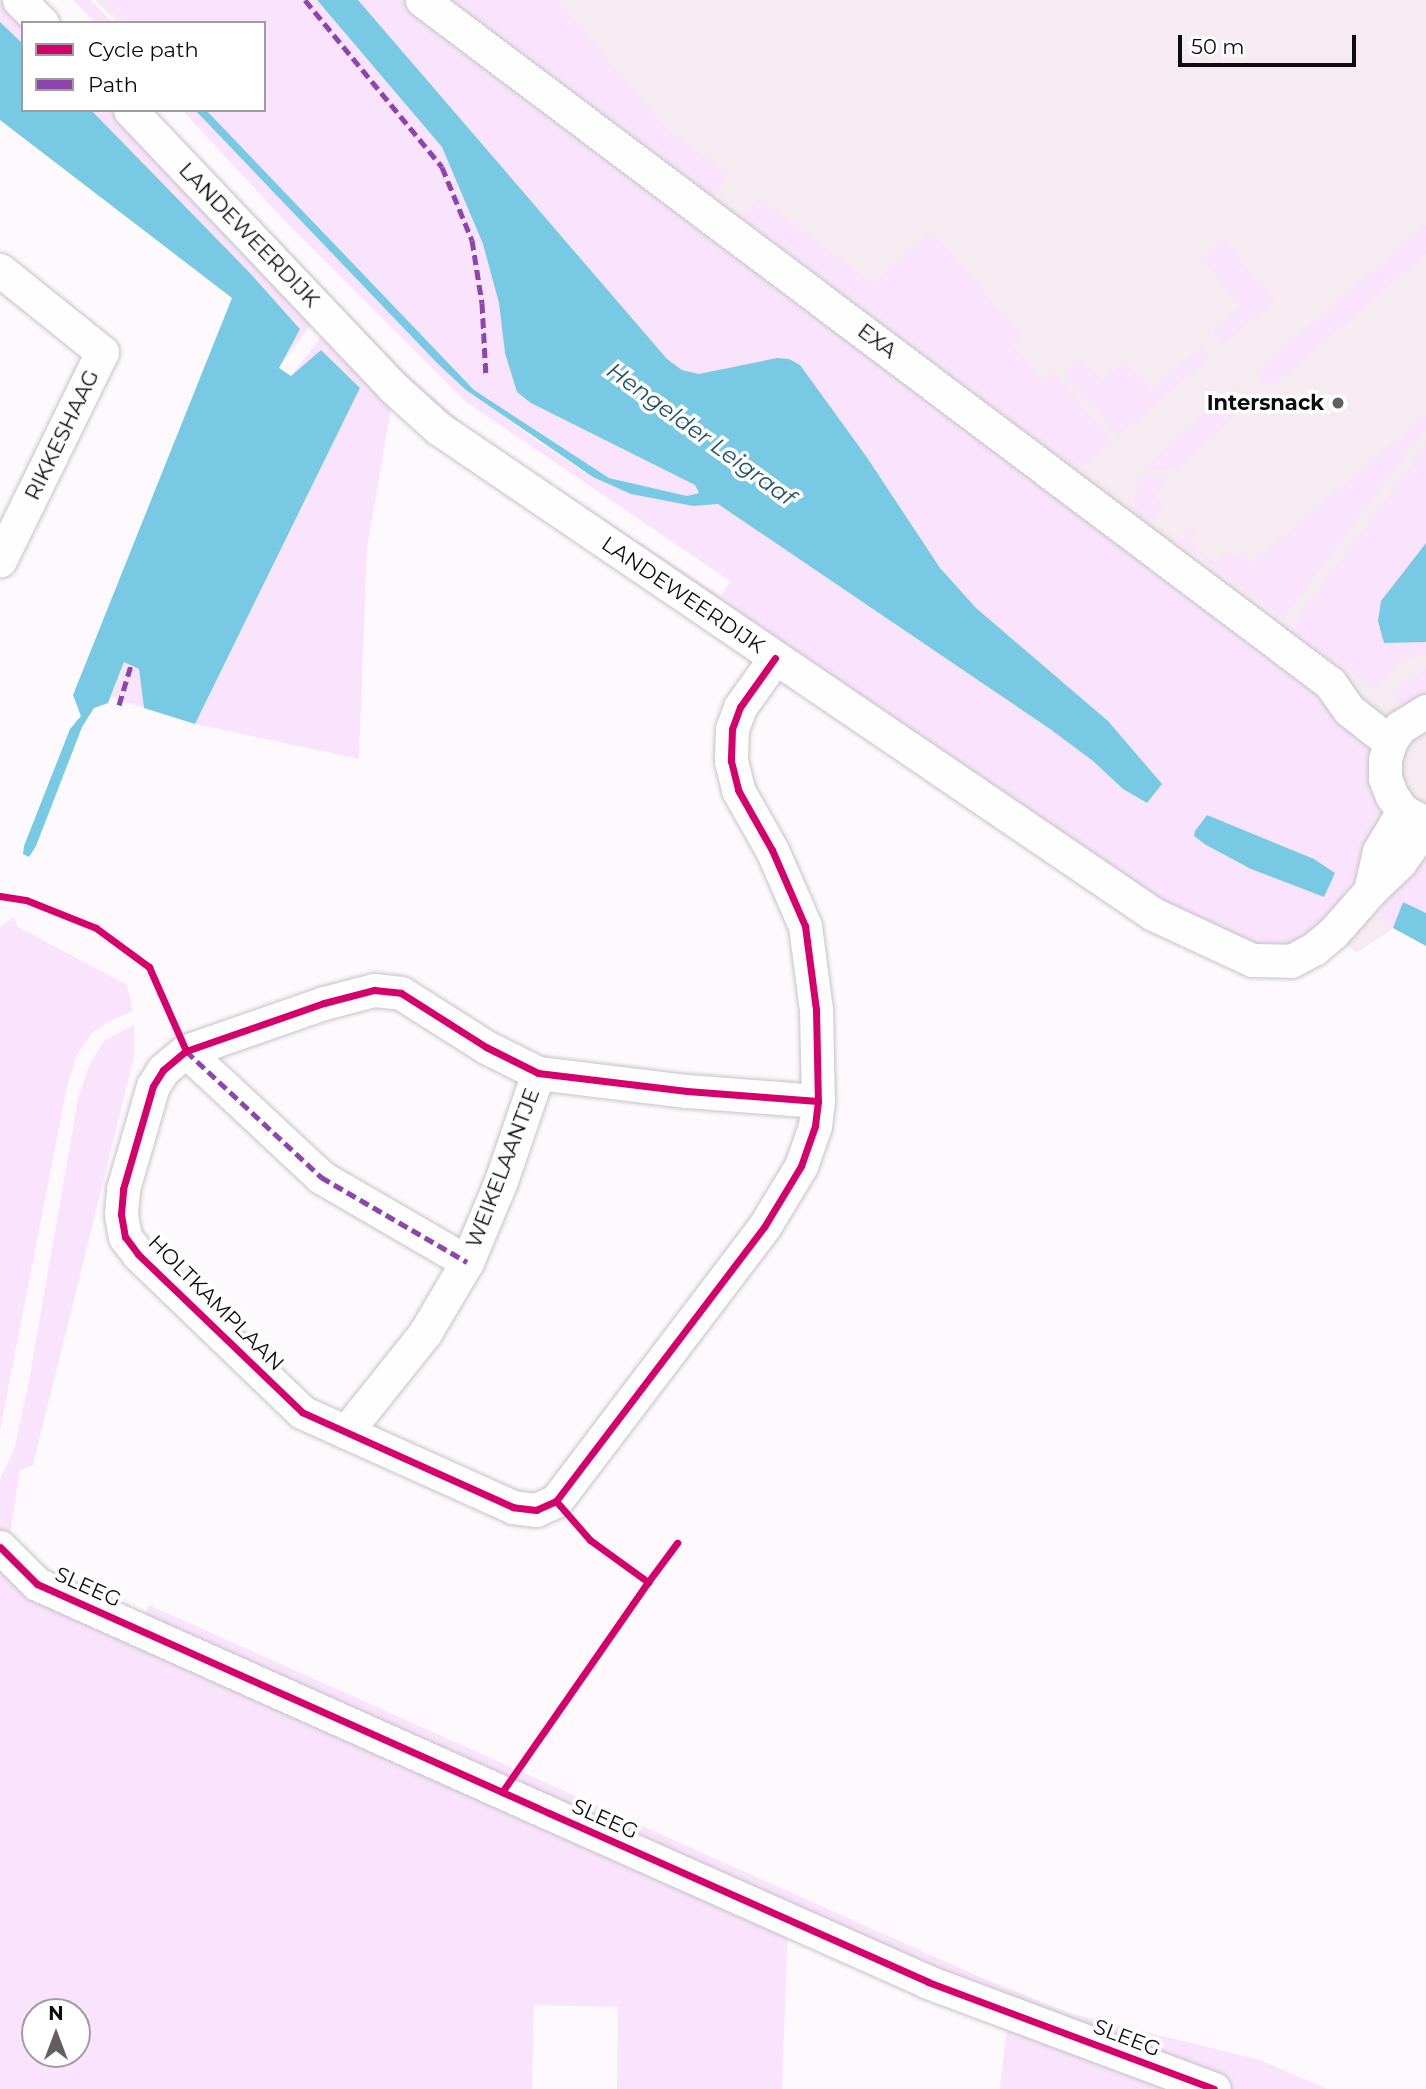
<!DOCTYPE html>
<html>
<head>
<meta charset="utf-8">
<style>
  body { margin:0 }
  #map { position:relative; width:1426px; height:2089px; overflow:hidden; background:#fdf9fd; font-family:Montserrat,sans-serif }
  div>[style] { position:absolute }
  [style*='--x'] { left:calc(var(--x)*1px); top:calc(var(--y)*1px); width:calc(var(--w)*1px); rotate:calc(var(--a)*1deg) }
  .industrial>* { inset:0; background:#f7ebf2 }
  .green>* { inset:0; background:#fae4fd }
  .water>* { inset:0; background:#78c9e4 }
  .roads { filter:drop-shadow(0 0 2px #c6c3c6) drop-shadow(0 0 2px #c6c3c6) }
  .minor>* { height:33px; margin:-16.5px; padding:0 16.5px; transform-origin:16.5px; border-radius:16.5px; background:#fffeff }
  .quiet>* { height:5px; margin-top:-2.5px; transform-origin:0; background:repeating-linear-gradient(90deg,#8e44ad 0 10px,transparent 0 15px) }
  .cycleway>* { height:7px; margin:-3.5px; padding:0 3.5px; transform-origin:3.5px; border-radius:3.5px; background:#d6006c }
  .dots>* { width:19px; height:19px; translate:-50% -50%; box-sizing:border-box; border:4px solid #fff; border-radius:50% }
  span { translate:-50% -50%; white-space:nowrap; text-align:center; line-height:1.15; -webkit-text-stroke:7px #fff; paint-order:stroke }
  .street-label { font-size:21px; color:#0e0b0f }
  .poi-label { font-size:21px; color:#0e0b0f; font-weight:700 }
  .right { translate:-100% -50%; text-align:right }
  .water-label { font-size:23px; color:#235363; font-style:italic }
  .legend { position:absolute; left:21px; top:21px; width:245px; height:91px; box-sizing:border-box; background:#fff; border:2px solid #9f9d9f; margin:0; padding:9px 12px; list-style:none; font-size:21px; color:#0e0b0f }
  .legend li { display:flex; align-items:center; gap:14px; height:35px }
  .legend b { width:35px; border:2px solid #9f9d9f }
  .north { position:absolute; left:21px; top:1998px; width:70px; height:70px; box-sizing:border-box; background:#fff; border:2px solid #9f9d9f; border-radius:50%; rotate:0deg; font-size:19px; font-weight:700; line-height:28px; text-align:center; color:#0e0b0f }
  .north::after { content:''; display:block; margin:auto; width:24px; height:32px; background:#625e62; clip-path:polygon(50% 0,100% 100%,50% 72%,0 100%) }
  .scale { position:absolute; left:1178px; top:35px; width:178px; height:32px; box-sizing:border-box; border:4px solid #0e0b0f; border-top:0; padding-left:9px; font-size:21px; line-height:24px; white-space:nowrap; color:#0e0b0f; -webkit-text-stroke:5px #fff; paint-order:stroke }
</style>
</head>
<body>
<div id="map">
  <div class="industrial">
    <i style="clip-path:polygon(95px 0,1426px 0,1426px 906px,1357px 953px,1155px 793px,692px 500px,479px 398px,200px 110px,264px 110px,264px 23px,118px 23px)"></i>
  </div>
  <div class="green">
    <i style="clip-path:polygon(0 0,26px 23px,23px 23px,23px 44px,0 22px)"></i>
    <i style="clip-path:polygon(73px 0,91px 0,113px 23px,96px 23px)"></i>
    <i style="clip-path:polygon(103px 0,317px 0,442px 147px,483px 244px,499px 303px,505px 353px,517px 392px,695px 485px,699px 493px,687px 496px,609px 478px,474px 390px,206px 110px,264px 110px,264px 23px,124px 23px)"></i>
    <i style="clip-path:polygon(evenodd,358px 0,402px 0,1245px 634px,1368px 739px,1383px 796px,1380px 826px,1335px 910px,1319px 927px,1292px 944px,1251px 946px,1183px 915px,423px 402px,153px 110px,399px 366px,473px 433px,721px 596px,730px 581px,466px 402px,286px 222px,182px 110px,195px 110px,466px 390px,539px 442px,593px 477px,693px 506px,718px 504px,1050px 729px,1093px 761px,1123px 789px,1146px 803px,1162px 784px,976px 608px,940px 568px,866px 456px,800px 365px,699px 374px,682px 370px,667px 359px,358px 0,1203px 821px,1314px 859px,1335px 873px,1324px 897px,1197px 831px,1203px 821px)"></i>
    <i style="clip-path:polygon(451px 0,557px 0,667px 129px,722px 169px,726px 178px,714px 197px)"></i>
    <i style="clip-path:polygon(91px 110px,114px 110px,315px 319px,279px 367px,300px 328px,249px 272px)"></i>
    <i style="clip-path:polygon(758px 198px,873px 283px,932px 231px,1022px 336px,1012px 344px,1043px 381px,1053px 372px,1112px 441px,1077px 470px,743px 218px)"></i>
    <i style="clip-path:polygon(1426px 225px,1426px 253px,1276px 383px,1265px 383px,1256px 372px)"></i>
    <i style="clip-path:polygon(1223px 240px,1275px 300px,1223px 345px,1212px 332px,1242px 306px,1201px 259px)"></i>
    <i style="clip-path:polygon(326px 330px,392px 402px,367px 549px,359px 759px,195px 724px,360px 388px,321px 350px,291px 376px)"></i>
    <i style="clip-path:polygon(1202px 347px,1210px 357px,1118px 436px,1064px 374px,1083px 359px,1102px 380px,1125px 361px,1151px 391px)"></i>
    <i style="clip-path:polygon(1235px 388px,1244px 400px,1242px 410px,1175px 471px,1147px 469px,1160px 453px)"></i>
    <i style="clip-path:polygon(1426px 415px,1426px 427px,1283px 619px,1184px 545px,1182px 548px,1177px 545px,1192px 525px,1197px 529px,1188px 542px,1217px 563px,1226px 551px,1233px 555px,1239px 551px,1251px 564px)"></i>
    <i style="clip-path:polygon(1426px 445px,1426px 652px,1398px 662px,1375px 690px,1343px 666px,1286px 634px)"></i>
    <i style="clip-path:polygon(1143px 475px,1170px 477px,1155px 497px,1164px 504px,1148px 524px,1129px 509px)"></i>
    <i style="clip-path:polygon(124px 662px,139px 668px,144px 708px,111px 697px)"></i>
    <i style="clip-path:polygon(1426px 670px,1426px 705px,1398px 703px,1390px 700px,1406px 681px)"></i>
    <i style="clip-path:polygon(1426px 844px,1426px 913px,1403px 903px,1393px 928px,1378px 918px,1398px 879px)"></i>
    <i style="clip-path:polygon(14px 917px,18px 927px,127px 985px,133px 1011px,108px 1022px,91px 1034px,77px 1055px,67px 1087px,0 1430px,0 927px)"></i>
    <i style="clip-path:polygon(134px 1025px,134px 1057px,33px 1465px,20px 1470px,8px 1547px,0 1541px,0 1479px,15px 1447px,29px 1381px,78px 1099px,89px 1066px,104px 1041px)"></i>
    <i style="clip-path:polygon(evenodd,0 1568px,788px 1929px,782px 2089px,617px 2089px,618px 2007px,534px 2005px,532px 2089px,0 2089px,0 1568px,35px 2012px,77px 2012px,77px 2054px,35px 2054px,35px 2012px)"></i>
    <i style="clip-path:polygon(149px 1605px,973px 1974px,1069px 2013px,1260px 2060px,1327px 2089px,1225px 2089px,1099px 2042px,140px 1625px)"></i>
    <i style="clip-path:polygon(1007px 2026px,1177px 2089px,1000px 2089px)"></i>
  </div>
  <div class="water">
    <i style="clip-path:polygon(317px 0,358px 0,667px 359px,682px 370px,699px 374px,777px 358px,789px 359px,800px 365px,866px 456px,940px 568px,976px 608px,1108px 721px,1162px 784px,1147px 803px,1123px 789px,1093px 761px,1050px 729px,718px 504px,693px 506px,631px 494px,593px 477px,466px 390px,438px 364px,195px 110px,206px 110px,474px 390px,609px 478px,687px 496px,699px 493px,695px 485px,531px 403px,517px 392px,505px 353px,499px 303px,483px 244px,442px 147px)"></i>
    <i style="clip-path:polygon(0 22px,23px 44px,23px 110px,91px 110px,249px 272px,300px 329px,279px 368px,291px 376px,321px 350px,360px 388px,195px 724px,144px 708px,139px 669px,124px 662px,108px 703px,94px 708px,82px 727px,36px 846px,29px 857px,23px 854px,24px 846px,70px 729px,81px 716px,73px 695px,232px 298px,0 120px)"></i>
    <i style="clip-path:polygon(1426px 543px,1426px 642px,1384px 643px,1378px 621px,1381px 601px)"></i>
    <i style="clip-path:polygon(1207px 815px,1314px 859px,1335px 873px,1324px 897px,1251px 869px,1206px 845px,1194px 836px,1195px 831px)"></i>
    <i style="clip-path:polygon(1403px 902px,1426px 913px,1426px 946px,1393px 928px)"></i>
  </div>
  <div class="roads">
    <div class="minor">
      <i style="--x:19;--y:0;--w:33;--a:45"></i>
      <i style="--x:422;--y:0;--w:1136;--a:36.95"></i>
      <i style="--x:1330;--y:683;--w:33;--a:55"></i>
      <i style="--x:1349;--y:710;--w:52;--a:38"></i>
      <i style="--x:130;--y:110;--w:385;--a:46.5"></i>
      <i style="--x:395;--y:389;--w:58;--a:42.2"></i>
      <i style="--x:438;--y:428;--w:865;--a:34.2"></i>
      <i style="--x:1153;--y:914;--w:109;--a:24.9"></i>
      <i style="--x:1252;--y:960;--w:39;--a:1"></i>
      <i style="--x:1291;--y:961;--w:27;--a:-28"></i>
      <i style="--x:1315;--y:948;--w:23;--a:-40"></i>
      <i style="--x:1333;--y:933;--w:56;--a:-48.6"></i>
      <i style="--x:1370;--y:891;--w:42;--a:-44"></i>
      <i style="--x:1400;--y:862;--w:45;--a:-54.9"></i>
      <i style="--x:0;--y:270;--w:131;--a:38.8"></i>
      <i style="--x:102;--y:352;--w:232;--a:116.1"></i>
      <i style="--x:775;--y:658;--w:60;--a:125.5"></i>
      <i style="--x:740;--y:707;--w:23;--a:110"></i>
      <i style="--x:732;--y:729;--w:32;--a:92"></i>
      <i style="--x:731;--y:761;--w:30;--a:76"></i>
      <i style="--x:738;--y:790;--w:69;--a:60.5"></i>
      <i style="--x:772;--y:850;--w:83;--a:66.5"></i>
      <i style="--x:805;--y:926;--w:84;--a:82.5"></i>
      <i style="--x:816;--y:1009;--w:92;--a:88.8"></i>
      <i style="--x:818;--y:1101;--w:25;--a:97"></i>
      <i style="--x:815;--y:1126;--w:42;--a:109.3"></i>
      <i style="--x:801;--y:1166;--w:71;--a:121.2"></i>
      <i style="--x:764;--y:1227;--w:344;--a:127.2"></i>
      <i style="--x:556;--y:1501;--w:22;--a:156"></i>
      <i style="--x:536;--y:1510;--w:23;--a:-173"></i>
      <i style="--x:513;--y:1507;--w:231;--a:-155.8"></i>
      <i style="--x:302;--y:1412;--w:228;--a:-136.1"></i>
      <i style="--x:138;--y:1254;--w:21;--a:-127"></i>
      <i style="--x:125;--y:1237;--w:23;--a:-100"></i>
      <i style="--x:121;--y:1214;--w:25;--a:-85"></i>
      <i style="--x:123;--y:1189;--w:107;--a:-73.8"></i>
      <i style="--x:153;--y:1086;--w:19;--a:-58"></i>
      <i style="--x:163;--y:1070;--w:30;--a:-40"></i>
      <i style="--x:186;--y:1051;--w:146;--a:-19.2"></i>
      <i style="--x:324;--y:1003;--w:52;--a:-14.6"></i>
      <i style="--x:374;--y:990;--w:27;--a:6"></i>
      <i style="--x:401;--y:993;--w:101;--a:32.4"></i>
      <i style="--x:486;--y:1047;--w:58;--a:26.6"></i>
      <i style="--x:538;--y:1073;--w:150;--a:6.9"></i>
      <i style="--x:687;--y:1091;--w:131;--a:4.4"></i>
      <i style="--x:1426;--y:711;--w:31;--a:148"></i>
      <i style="--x:1400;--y:727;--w:18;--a:124"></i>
      <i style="--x:1390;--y:742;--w:18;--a:106"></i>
      <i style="--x:1385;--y:759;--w:19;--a:90"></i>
      <i style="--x:1385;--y:778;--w:19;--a:69"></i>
      <i style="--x:1392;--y:796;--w:19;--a:54"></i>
      <i style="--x:1403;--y:811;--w:26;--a:28"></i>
      <i style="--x:1370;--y:891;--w:41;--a:-77.3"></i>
      <i style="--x:1379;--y:851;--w:47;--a:-59"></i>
      <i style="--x:186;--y:1051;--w:185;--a:43"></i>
      <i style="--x:321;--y:1177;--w:169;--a:30.2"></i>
      <i style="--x:346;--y:1432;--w:127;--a:-51.4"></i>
      <i style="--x:425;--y:1333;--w:82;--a:-59.4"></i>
      <i style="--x:467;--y:1262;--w:88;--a:-67.2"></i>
      <i style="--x:501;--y:1181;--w:114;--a:-71.1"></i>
      <i style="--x:0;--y:1547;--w:52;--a:45"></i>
      <i style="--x:37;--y:1584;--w:561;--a:24.1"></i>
      <i style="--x:549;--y:1813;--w:415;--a:24"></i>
      <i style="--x:928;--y:1982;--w:305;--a:20.5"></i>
    </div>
  </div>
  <div class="quiet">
    <i style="--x:305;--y:0;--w:216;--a:50.6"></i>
    <i style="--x:442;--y:167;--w:79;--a:67.7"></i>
    <i style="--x:472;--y:240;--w:64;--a:81"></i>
    <i style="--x:482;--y:303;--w:73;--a:86.9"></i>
    <i style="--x:119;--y:705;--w:42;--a:-73.3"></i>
    <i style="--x:186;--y:1051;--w:185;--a:43"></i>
    <i style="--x:321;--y:1177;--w:169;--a:30.2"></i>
  </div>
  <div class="cycleway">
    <i style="--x:775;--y:658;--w:60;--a:125.5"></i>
    <i style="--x:740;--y:707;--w:23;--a:110"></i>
    <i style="--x:732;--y:729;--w:32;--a:92"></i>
    <i style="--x:731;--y:761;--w:30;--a:76"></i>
    <i style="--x:738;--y:790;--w:69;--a:60.5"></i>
    <i style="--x:772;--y:850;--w:83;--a:66.5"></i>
    <i style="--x:805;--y:926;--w:84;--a:82.5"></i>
    <i style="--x:816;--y:1009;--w:92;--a:88.8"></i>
    <i style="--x:818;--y:1101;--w:25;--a:97"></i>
    <i style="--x:815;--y:1126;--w:42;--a:109.3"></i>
    <i style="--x:801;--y:1166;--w:71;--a:121.2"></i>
    <i style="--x:764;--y:1227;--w:344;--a:127.2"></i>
    <i style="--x:556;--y:1501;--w:22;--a:156"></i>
    <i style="--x:536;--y:1510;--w:23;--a:-173"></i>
    <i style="--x:513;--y:1507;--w:231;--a:-155.8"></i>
    <i style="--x:302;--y:1412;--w:228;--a:-136.1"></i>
    <i style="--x:138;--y:1254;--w:21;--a:-127"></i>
    <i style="--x:125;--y:1237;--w:23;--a:-100"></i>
    <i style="--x:121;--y:1214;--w:25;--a:-85"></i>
    <i style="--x:123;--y:1189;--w:107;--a:-73.8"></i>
    <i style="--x:153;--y:1086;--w:19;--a:-58"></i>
    <i style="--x:163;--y:1070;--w:30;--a:-40"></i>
    <i style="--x:186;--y:1051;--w:146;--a:-19.2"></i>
    <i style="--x:324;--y:1003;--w:52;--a:-14.6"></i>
    <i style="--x:374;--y:990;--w:27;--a:6"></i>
    <i style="--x:401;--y:993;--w:101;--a:32.4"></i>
    <i style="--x:486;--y:1047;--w:58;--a:26.6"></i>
    <i style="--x:538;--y:1073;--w:150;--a:6.9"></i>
    <i style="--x:687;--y:1091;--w:131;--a:4.4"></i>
    <i style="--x:0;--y:896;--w:26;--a:9"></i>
    <i style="--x:26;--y:900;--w:75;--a:21.8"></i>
    <i style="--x:96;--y:928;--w:66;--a:36.3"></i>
    <i style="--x:149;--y:967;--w:92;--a:66.2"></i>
    <i style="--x:556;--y:1501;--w:52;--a:48.9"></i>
    <i style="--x:590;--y:1540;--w:72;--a:35.9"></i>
    <i style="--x:648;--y:1582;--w:49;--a:-53.4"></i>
    <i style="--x:0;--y:1547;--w:52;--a:45"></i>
    <i style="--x:37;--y:1584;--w:561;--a:24.1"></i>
    <i style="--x:549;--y:1813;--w:415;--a:24"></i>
    <i style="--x:928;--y:1982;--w:305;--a:20.5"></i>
    <i style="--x:502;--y:1792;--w:256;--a:-55.2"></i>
  </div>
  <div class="dots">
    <i style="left:1338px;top:403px;background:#625e62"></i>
  </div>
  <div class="street-label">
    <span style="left:249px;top:235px;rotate:46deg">LANDEWEERDIJK</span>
    <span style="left:877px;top:341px;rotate:37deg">EXA</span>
    <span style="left:62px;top:435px;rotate:-64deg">RIKKESHAAG</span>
    <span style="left:683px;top:595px;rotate:34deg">LANDEWEERDIJK</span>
    <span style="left:503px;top:1168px;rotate:-69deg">WEIKELAANTJE</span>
    <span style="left:216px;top:1303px;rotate:45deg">HOLTKAMPLAAN</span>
    <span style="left:88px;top:1587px;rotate:24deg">SLEEG</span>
    <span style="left:605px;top:1819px;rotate:24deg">SLEEG</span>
    <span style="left:1127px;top:2038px;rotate:21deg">SLEEG</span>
  </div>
  <div class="poi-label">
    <span class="right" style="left:1324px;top:403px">Intersnack</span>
  </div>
  <div class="water-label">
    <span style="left:701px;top:434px;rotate:36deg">Hengelder Leigraaf</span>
  </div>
  <ul class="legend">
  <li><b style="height:9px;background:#d6006c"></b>Cycle path</li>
  <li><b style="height:9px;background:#8e44ad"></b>Path</li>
  </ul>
  <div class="north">N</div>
  <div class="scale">50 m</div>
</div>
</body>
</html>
